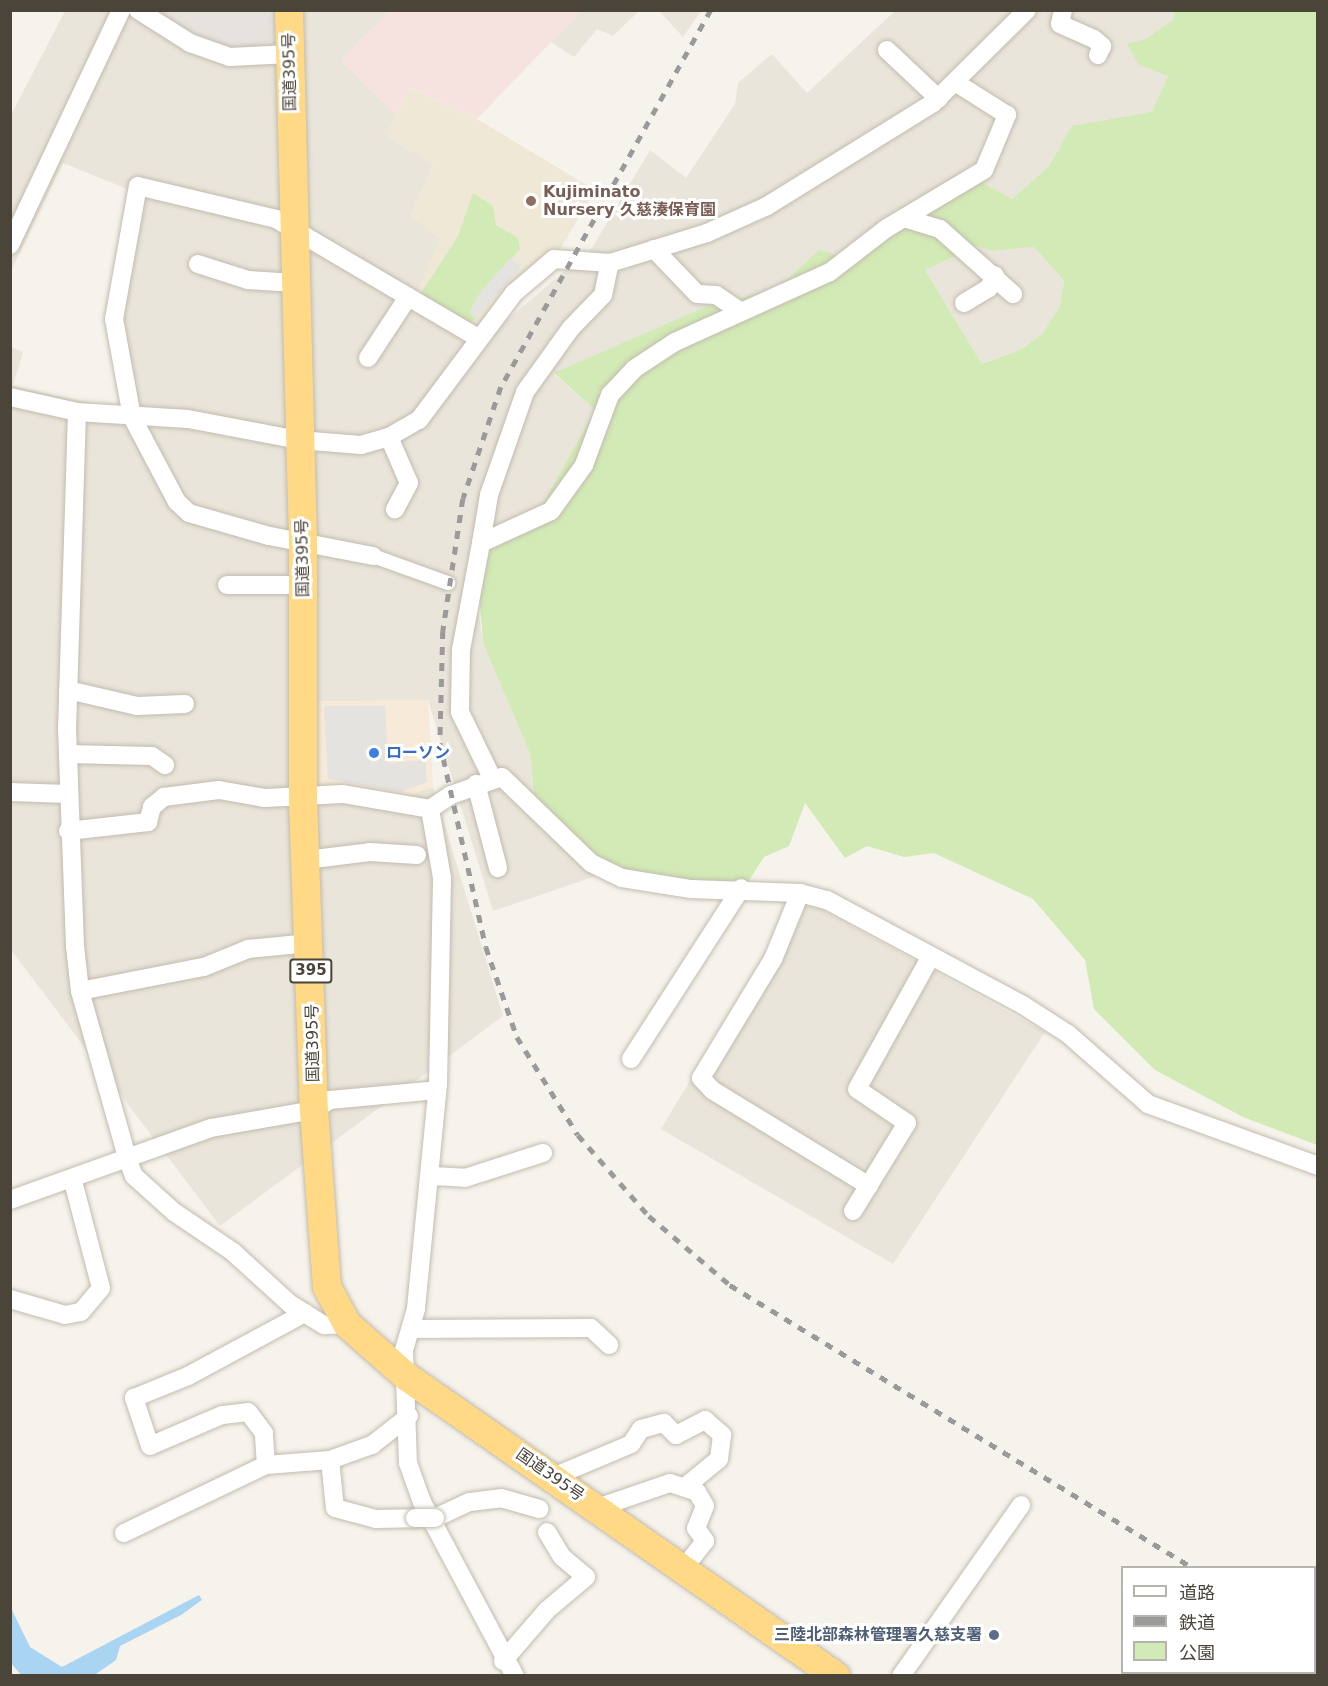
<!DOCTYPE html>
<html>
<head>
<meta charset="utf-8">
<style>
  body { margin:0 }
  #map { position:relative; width:1328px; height:1686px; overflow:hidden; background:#f6f3ec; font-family:"DejaVu Sans","Noto Sans JP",sans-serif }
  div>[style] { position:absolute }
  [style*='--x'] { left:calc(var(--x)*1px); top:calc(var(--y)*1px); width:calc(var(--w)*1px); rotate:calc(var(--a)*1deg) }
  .residential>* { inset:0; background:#eae5da }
  .commercial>* { inset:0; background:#f7ead8 }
  .industrial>* { inset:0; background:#e6e2dd }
  .education>* { inset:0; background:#efe8d6 }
  .medical>* { inset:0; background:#f6e3e0 }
  .green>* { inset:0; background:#d2eab5 }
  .parking>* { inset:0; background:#e5e3e0 }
  .water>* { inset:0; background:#a9d4f2 }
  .roads { filter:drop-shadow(0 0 2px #c2bbae) drop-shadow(0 0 2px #c2bbae) }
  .pedestrian>* { height:14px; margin:-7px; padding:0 7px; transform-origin:7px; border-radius:7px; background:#fff }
  .minor>* { height:18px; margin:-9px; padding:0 9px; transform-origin:9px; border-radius:9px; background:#fff }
  .trunk>* { height:28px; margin:-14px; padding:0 14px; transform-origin:14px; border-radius:14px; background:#ffd985 }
  .rail>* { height:4.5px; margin-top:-2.25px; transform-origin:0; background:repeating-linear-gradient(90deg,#9a9a9a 0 8px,transparent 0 16px) }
  .bridges { filter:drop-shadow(0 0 2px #c2bbae) drop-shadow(0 0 2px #c2bbae) }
  .minor-bridge>* { height:18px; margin:-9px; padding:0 9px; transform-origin:9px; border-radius:9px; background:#fff }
  .dots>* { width:16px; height:16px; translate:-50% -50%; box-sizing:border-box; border:3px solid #fff; border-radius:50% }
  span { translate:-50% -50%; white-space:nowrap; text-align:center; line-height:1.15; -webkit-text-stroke:6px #fff; paint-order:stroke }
  .shield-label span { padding:2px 4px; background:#fff; border:2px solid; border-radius:4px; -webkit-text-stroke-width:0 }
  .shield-label { font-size:15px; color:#4b4439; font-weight:700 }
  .street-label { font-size:16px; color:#4b4439 }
  .education-label { font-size:16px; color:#785e54; font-weight:700 }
  .left { translate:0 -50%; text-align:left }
  .shop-label { font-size:16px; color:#366cbe; font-weight:700 }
  .service-label { font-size:16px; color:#4e5e75; font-weight:700 }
  .right { translate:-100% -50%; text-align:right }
  .frame { position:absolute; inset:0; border:12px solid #4b4439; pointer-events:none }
  .legend { position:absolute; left:1121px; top:1566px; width:195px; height:108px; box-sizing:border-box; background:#fff; border:2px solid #b7b4b0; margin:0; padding:8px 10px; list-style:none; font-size:18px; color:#4b4439 }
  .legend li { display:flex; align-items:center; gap:12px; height:30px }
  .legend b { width:30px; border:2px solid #b7b4b0 }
</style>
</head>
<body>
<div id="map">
  <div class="residential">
    <i style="clip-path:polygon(65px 11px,123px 11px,244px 67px,284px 11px,390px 11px,341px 61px,396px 114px,386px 136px,433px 164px,411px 216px,441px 239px,415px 296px,468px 326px,503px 323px,592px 248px,650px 150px,686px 178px,735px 104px,738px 83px,772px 54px,807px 93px,895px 11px,1174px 11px,1175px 19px,1146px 39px,1168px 76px,1152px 113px,1072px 127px,1049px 166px,1012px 199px,962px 172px,850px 259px,778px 288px,705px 307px,554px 374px,595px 410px,542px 505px,490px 551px,469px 548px,483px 643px,530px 754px,534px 793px,596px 876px,493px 911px,428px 700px,318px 702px,400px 798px,433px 787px,503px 1016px,220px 1226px,11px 950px,11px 347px,23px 352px,13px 386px,123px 410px,109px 323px,130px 190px,63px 163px,11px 271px,11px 115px)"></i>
    <i style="clip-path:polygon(581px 11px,581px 10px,639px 11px,613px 36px,597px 29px,574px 57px,551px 42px)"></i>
    <i style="clip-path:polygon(659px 11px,701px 11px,683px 37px)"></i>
    <i style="clip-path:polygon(978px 246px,992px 251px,1034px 247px,1064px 281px,1060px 306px,1042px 334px,1022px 349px,982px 364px,925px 270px)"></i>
    <i style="clip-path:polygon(789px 904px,819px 908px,1045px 1032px,893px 1264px,661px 1129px,780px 930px)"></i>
  </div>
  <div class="commercial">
    <i style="clip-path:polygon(428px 700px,433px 787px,400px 798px,318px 784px,318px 701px)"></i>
  </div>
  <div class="industrial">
    <i style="clip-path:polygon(125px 11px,284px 11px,284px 64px,244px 67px,191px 37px)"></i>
  </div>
  <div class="education">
    <i style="clip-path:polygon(410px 88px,477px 119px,595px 190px,561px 248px,503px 323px,468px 326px,414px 297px,440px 239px,411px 216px,433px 164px,385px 136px)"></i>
  </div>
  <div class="medical">
    <i style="clip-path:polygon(390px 11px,390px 10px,581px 11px,477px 119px,411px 88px,396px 114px,341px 61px)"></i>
  </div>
  <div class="green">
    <i style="clip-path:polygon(evenodd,1174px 11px,1317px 11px,1317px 1145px,1243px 1117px,1155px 1070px,1094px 1009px,1085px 960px,1033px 899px,934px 853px,904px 857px,867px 846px,845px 858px,805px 803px,789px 846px,764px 857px,748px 882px,596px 876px,534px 793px,530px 754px,483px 643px,479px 591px,490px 551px,542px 505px,595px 410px,554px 373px,705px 307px,778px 288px,819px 250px,850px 259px,886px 217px,963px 172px,1012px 199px,1049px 166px,1072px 126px,1152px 112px,1168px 76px,1139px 65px,1127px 44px,1146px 39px,1174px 19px,1174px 11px,978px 246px,992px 251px,1034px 247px,1064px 281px,1060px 306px,1042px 334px,1022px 349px,982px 364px,925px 270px,978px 246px)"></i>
    <i style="clip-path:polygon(473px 193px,493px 206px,496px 225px,518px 238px,520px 249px,480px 293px,469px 312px,476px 318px,468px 326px,420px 295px,458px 236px)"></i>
  </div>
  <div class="parking">
    <i style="clip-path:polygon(510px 258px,521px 267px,476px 318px,469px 313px,480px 293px)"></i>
    <i style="clip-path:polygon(324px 706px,385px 706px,388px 763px,425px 760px,427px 782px,400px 792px,328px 779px)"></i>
  </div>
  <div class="water">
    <i style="clip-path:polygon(199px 1595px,202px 1600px,181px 1615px,120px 1646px,116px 1660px,96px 1674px,21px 1675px,11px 1663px,11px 1608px,30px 1647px,62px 1667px)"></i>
  </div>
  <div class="roads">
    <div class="pedestrian">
      <i style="--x:373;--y:556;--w:80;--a:19.8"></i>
    </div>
    <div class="minor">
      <i style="--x:138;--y:10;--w:62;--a:32.4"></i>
      <i style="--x:190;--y:43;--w:42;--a:19.3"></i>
      <i style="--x:230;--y:57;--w:60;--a:-2.9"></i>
      <i style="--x:1063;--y:10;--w:14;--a:102"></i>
      <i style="--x:1060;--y:24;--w:37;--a:24"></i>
      <i style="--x:1094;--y:39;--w:11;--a:41"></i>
      <i style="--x:1102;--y:46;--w:10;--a:114"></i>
      <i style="--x:887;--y:50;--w:71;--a:43.3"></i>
      <i style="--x:904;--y:218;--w:38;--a:17"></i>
      <i style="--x:940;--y:229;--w:98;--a:41.7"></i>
      <i style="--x:10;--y:245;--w:260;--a:-64.7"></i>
      <i style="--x:654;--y:249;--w:62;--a:46.3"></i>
      <i style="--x:697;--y:294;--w:19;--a:3"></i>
      <i style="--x:716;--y:295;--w:30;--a:34"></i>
      <i style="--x:198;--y:264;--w:52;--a:17.7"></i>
      <i style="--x:248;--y:280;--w:47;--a:3.7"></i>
      <i style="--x:964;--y:303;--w:29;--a:-31"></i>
      <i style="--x:989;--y:288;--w:14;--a:-65"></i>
      <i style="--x:368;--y:358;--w:73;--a:-56.7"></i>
      <i style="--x:10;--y:397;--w:69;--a:12.6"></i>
      <i style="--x:77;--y:412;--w:111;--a:3.6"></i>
      <i style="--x:188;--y:419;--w:113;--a:10.7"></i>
      <i style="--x:299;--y:440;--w:62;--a:4.6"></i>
      <i style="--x:361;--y:445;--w:29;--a:-16"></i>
      <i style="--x:389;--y:437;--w:34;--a:-30"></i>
      <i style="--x:419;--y:420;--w:159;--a:-53.2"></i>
      <i style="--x:514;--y:293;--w:52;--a:-40.4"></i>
      <i style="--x:554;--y:259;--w:56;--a:4.1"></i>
      <i style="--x:610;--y:263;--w:102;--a:-17.2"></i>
      <i style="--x:707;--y:233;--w:66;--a:-24.2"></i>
      <i style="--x:767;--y:206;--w:195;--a:-31.8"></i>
      <i style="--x:933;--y:103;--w:132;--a:-44.7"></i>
      <i style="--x:77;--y:412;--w:316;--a:91.8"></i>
      <i style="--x:67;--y:728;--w:218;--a:87.9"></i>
      <i style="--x:75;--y:946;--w:45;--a:83.7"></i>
      <i style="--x:80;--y:991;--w:177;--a:74.2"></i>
      <i style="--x:128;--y:1161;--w:16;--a:68"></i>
      <i style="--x:134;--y:1176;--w:54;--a:42"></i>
      <i style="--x:174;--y:1212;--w:71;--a:34.1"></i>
      <i style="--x:233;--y:1252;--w:77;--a:42.4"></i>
      <i style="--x:290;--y:1304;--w:40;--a:32"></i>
      <i style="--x:324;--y:1325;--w:23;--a:-2"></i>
      <i style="--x:389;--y:437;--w:50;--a:66.5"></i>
      <i style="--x:409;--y:483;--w:30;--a:118"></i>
      <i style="--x:481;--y:543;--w:49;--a:-80.5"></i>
      <i style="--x:489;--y:495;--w:109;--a:-70.7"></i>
      <i style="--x:525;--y:392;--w:79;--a:-54.3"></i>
      <i style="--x:571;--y:328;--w:46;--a:-45.9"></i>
      <i style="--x:603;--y:295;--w:33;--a:-78"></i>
      <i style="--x:373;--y:556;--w:106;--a:-169.1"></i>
      <i style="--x:269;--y:536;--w:83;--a:-164"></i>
      <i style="--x:189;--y:513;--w:16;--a:-137"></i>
      <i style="--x:177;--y:502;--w:96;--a:-117.9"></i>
      <i style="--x:132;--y:417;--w:100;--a:-100.4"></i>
      <i style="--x:114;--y:319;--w:135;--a:-79.8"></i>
      <i style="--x:138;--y:186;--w:142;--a:13.4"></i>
      <i style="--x:276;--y:219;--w:234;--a:30.5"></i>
      <i style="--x:227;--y:585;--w:76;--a:0"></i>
      <i style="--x:68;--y:690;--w:71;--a:13.1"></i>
      <i style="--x:137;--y:706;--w:48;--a:-2.4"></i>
      <i style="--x:68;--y:754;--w:84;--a:1.4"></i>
      <i style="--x:152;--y:756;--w:16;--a:35"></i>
      <i style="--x:492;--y:778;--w:73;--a:-115.9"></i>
      <i style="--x:460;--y:712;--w:62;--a:-89.1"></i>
      <i style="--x:461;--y:650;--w:109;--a:-79.4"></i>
      <i style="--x:481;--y:543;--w:77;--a:-24.6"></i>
      <i style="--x:551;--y:511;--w:57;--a:-54.3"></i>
      <i style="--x:584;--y:465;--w:75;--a:-69.6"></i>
      <i style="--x:610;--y:395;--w:35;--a:-47"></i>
      <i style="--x:634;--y:369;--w:49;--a:-33.4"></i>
      <i style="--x:675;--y:342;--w:170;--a:-24.3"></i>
      <i style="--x:830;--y:272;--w:72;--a:-37.7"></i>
      <i style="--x:887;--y:228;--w:113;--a:-30.9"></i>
      <i style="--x:984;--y:170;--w:60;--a:-67.3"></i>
      <i style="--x:1007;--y:115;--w:58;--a:-147.7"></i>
      <i style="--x:476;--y:784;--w:87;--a:75.3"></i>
      <i style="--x:10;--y:792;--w:58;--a:2"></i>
      <i style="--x:430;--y:809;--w:70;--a:80.1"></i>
      <i style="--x:442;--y:878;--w:206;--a:91.1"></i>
      <i style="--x:438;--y:1084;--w:226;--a:95.6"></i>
      <i style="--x:416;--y:1309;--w:43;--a:106.3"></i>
      <i style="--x:404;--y:1350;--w:113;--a:88"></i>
      <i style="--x:408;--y:1463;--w:41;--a:70.3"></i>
      <i style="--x:422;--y:1502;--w:197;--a:61.9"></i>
      <i style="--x:68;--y:831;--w:81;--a:-6.4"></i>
      <i style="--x:148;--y:822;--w:16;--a:-75"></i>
      <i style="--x:152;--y:807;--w:16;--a:-40"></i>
      <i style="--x:164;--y:797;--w:55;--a:-7.3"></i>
      <i style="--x:219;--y:790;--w:47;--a:9.9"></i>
      <i style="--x:265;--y:798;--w:78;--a:-2.9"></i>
      <i style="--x:343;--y:794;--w:88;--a:9.8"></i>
      <i style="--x:430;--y:809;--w:25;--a:-34"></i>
      <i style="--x:451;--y:795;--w:54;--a:-19.4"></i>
      <i style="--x:502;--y:777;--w:124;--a:44"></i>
      <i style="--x:591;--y:863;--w:34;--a:26"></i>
      <i style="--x:622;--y:878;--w:70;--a:9.1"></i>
      <i style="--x:691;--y:889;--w:109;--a:2.1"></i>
      <i style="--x:800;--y:893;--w:28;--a:15"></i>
      <i style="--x:827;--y:900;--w:222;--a:28.2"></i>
      <i style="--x:1023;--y:1005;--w:54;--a:32.8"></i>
      <i style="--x:1068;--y:1034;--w:106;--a:41.2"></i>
      <i style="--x:1148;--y:1104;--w:181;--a:20"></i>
      <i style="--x:306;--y:860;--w:64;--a:-7.1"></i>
      <i style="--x:370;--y:852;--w:47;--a:3.7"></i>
      <i style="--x:800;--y:893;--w:71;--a:112.2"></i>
      <i style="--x:773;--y:959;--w:139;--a:121.2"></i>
      <i style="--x:701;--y:1078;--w:16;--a:47"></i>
      <i style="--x:712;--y:1090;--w:184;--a:31.4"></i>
      <i style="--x:80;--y:991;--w:126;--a:-11"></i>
      <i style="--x:204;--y:967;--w:48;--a:-22.2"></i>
      <i style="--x:248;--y:949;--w:62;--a:-5.5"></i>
      <i style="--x:631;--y:1059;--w:203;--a:-57.2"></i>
      <i style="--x:432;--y:1176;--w:33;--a:3"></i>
      <i style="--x:465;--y:1178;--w:82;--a:-17.8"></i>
      <i style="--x:10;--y:1200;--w:214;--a:-19.7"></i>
      <i style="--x:211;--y:1128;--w:105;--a:-9.9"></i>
      <i style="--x:314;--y:1110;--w:19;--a:-32"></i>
      <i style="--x:330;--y:1100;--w:107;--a:-5.3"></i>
      <i style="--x:853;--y:1211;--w:103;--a:-58.5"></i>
      <i style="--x:907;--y:1123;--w:60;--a:-145.8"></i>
      <i style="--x:857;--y:1089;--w:152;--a:-60.9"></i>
      <i style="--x:10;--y:1299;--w:57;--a:16.2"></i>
      <i style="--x:65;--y:1315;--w:16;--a:-11"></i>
      <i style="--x:81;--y:1312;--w:31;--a:-50"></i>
      <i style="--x:101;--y:1288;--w:111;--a:-104.7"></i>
      <i style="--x:411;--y:1329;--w:180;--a:-0.3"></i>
      <i style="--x:591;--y:1328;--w:25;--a:43"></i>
      <i style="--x:330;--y:1460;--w:48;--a:84.1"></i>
      <i style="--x:335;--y:1508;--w:42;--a:15"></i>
      <i style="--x:376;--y:1519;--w:39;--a:-1"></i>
      <i style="--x:266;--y:1465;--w:32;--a:-94"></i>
      <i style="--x:264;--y:1433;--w:26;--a:-127"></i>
      <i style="--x:248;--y:1412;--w:26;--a:173"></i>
      <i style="--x:222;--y:1415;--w:78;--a:156.7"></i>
      <i style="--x:150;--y:1446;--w:51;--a:-108.4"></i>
      <i style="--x:134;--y:1398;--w:58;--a:-22.2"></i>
      <i style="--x:188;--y:1376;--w:133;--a:-28.3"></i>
      <i style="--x:553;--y:1477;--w:85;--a:-22.9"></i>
      <i style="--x:631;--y:1444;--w:18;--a:-56"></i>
      <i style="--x:641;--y:1429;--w:24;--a:-15"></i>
      <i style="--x:664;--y:1423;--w:17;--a:45"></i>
      <i style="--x:676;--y:1435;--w:33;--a:-27"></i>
      <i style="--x:705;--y:1420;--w:23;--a:41"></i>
      <i style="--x:722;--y:1435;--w:24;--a:97"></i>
      <i style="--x:719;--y:1459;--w:44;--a:140.5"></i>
      <i style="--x:597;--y:1508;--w:77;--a:-18.9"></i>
      <i style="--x:670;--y:1483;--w:28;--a:18"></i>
      <i style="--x:697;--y:1492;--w:16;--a:60"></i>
      <i style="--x:705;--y:1506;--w:24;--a:112"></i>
      <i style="--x:696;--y:1528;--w:16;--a:55"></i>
      <i style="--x:705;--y:1541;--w:36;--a:128"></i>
      <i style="--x:435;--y:1518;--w:38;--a:-25"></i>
      <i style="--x:470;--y:1502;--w:31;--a:-7"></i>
      <i style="--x:501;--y:1498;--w:40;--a:16"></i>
      <i style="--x:124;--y:1533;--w:157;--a:-25.6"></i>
      <i style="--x:266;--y:1465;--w:64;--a:-4.5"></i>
      <i style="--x:330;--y:1460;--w:45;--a:-19.7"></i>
      <i style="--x:372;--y:1445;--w:47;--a:-38.1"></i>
      <i style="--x:503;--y:1661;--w:67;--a:-49.2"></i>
      <i style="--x:547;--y:1610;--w:51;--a:-40.2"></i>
      <i style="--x:586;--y:1577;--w:31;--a:-140"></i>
      <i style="--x:562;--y:1557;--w:29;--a:-121"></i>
      <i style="--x:1268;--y:1672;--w:6;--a:39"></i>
      <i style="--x:901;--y:1676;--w:209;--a:-54.9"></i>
    </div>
    <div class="trunk">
      <i style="--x:289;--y:10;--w:532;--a:88.49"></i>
      <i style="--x:303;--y:542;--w:257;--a:90"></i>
      <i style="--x:303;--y:799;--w:311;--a:88"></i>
      <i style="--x:314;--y:1110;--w:177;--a:85.8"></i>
      <i style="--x:327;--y:1287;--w:42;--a:61.6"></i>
      <i style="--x:347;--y:1324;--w:80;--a:41.5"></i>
      <i style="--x:407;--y:1377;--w:523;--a:34.88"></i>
    </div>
  </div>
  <div class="rail">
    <i style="--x:711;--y:10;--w:432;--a:119.1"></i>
    <i style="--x:501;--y:387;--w:118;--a:108.7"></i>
    <i style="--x:463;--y:499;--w:134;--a:98.6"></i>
    <i style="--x:443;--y:631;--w:112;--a:91.5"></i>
    <i style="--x:440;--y:743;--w:209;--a:77.3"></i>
    <i style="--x:486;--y:947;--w:95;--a:71"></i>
    <i style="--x:517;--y:1037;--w:115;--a:58.1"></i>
    <i style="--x:578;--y:1135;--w:108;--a:48.8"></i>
    <i style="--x:649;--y:1216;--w:106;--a:40.4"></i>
    <i style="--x:730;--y:1285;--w:543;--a:31.43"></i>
    <i style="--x:1314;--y:1642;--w:4;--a:14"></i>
  </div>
  <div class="bridges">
    <div class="minor-bridge">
      <i style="--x:415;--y:1518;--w:20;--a:0"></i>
    </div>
  </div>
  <div class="dots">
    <i style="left:531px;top:201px;background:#8d6e63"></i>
    <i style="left:374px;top:753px;background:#3f7fe0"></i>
    <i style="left:994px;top:1635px;background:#5c6f8a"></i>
  </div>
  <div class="shield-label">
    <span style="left:311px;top:971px">395</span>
  </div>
  <div class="street-label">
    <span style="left:290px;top:72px;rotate:-91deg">国道395号</span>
    <span style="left:303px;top:558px;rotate:-91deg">国道395号</span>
    <span style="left:313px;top:1043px;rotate:-91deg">国道395号</span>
    <span style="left:550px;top:1475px;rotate:35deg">国道395号</span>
  </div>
  <div class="education-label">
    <span class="left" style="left:543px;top:201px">Kujiminato<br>Nursery 久慈湊保育園</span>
  </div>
  <div class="shop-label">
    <span class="left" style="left:386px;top:753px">ローソン</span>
  </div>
  <div class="service-label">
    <span class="right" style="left:982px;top:1635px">三陸北部森林管理署久慈支署</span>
  </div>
  <div class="frame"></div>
  <ul class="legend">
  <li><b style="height:8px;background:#fff"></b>道路</li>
  <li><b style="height:8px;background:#9a9a9a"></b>鉄道</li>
  <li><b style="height:16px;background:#d2eab5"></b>公園</li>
  </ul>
</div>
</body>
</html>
